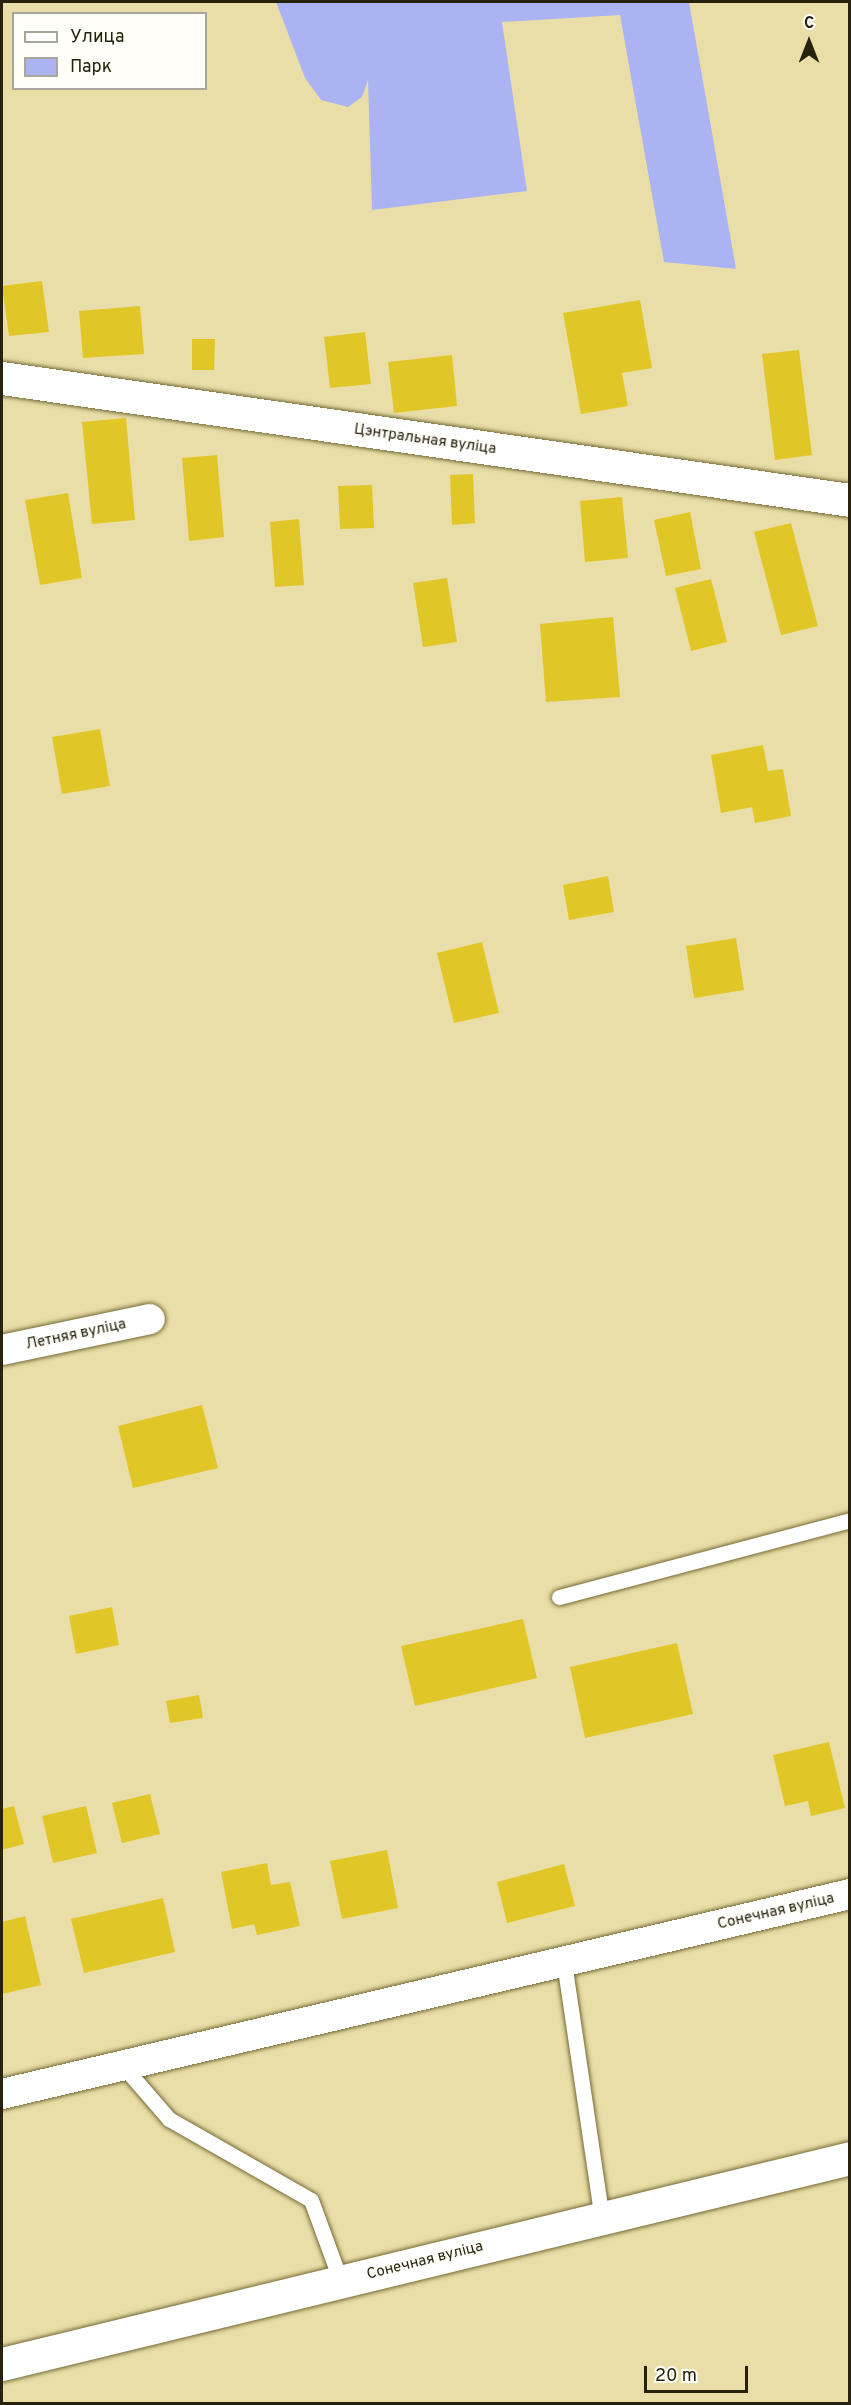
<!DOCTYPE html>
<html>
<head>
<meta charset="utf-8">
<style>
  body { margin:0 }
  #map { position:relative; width:851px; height:2405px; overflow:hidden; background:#e9dea7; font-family:Overpass,sans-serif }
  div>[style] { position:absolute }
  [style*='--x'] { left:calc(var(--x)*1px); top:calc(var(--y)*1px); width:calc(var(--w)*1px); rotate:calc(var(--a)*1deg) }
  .green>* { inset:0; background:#acb3f2 }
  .building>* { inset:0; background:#e1c628 }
  .roads { filter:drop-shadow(0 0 2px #746a36) drop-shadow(0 0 2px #746a36) }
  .lane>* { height:15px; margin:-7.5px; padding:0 7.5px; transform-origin:7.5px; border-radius:7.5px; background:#fff }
  .street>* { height:30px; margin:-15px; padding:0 15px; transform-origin:15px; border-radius:15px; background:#fff }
  .secondary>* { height:33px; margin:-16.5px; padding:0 16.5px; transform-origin:16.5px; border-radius:16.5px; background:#fff }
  span { translate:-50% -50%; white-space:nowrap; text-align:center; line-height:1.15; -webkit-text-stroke:4.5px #fffef9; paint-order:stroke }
  .street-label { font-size:15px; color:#26220c }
  .frame { position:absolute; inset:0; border:3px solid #26220c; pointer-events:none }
  .legend { position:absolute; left:12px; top:12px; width:195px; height:78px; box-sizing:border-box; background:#fffef9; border:2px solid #a8a69a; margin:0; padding:8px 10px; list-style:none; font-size:18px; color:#26220c }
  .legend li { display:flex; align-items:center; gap:12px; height:30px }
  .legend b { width:30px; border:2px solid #a8a69a }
  .north { position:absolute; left:779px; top:12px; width:60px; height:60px; -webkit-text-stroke:4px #fffef9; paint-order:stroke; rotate:0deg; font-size:16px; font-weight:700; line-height:24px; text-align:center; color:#26220c }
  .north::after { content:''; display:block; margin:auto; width:21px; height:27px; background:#26220c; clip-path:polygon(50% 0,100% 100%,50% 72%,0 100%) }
  .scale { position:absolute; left:644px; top:2366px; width:104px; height:27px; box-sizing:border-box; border:3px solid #26220c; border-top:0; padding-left:8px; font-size:18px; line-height:21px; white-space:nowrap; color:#26220c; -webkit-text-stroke:4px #fffef9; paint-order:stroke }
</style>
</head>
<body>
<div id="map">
  <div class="green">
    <i style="clip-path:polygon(276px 2px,689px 2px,736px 269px,664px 262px,620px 15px,502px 22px,527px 191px,372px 210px,368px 80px,362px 97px,348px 107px,321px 100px,305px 78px)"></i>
  </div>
  <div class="building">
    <i style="clip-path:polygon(42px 281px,49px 332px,9px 336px,2px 286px)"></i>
    <i style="clip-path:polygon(640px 300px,652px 368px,622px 373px,628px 406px,581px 414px,563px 313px)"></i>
    <i style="clip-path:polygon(140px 306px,144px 354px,83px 358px,79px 311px)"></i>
    <i style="clip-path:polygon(365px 332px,371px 384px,330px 388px,324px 337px)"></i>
    <i style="clip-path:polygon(192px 339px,215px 339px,214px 370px,192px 370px)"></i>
    <i style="clip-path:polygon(799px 350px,812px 455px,775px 460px,762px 354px)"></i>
    <i style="clip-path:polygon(452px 355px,457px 406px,394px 413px,388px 362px)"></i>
    <i style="clip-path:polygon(126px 418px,135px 520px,92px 524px,82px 422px)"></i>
    <i style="clip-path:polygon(217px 455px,224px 537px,189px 541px,182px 458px)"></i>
    <i style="clip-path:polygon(473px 474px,475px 523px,452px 525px,450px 475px)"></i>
    <i style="clip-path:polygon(372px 485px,374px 528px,340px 529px,338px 486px)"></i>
    <i style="clip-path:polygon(68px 493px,82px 578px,40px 585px,25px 500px)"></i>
    <i style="clip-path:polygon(622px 497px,628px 558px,585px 562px,580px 501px)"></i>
    <i style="clip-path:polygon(690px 512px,701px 569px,666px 576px,654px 520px)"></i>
    <i style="clip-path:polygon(299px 519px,304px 585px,275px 587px,270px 522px)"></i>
    <i style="clip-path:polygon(791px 523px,818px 626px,781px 635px,754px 532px)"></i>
    <i style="clip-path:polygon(447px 578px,457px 642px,423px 647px,413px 583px)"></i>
    <i style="clip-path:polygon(711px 579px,727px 642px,691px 651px,675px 588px)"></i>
    <i style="clip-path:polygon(613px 617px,620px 697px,546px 702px,540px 624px)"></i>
    <i style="clip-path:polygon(100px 729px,110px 786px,62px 794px,52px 737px)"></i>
    <i style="clip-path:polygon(763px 745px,768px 771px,783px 769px,791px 816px,755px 823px,752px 807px,721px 813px,711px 755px)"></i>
    <i style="clip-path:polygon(608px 876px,614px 912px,569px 920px,563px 885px)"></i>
    <i style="clip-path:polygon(736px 938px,744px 990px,694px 998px,686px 946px)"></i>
    <i style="clip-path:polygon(482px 942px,499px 1013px,454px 1023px,437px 953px)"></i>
    <i style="clip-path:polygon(202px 1405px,218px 1468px,133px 1488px,118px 1426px)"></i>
    <i style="clip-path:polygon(112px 1607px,119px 1645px,76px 1654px,69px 1616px)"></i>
    <i style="clip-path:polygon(523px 1619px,537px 1678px,415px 1706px,401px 1646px)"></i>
    <i style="clip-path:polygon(677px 1643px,693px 1714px,585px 1738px,570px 1667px)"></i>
    <i style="clip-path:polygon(199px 1695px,203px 1718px,170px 1723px,166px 1701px)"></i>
    <i style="clip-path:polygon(829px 1742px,845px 1808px,811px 1816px,808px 1801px,785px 1806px,773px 1755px)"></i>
    <i style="clip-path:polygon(150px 1794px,160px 1834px,122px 1843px,112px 1803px)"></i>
    <i style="clip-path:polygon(14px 1806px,24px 1844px,2px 1850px,2px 1809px)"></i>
    <i style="clip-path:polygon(86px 1806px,97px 1853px,53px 1863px,42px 1816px)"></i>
    <i style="clip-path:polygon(387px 1850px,398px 1908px,342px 1919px,330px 1861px)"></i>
    <i style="clip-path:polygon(267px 1863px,271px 1885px,290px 1882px,300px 1926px,257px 1935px,254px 1924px,232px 1929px,221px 1872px)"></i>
    <i style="clip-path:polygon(564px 1864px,575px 1906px,507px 1923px,497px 1882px)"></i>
    <i style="clip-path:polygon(163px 1898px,175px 1952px,84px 1973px,71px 1919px)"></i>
    <i style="clip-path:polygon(25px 1916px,41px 1985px,2px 1994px,2px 1922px)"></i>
  </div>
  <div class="roads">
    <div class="lane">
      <i style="--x:559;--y:1597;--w:301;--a:-14.8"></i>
      <i style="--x:564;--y:1962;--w:259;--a:81.6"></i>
      <i style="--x:124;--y:2067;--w:69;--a:49.1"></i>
      <i style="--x:169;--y:2119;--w:163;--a:29.7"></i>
      <i style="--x:311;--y:2200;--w:87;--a:69.9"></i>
    </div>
    <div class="street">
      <i style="--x:2;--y:1350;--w:151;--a:-11.8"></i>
      <i style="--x:2;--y:2094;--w:871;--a:-13.27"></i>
    </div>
    <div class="secondary">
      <i style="--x:2;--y:378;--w:857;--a:8.19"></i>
      <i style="--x:2;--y:2364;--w:873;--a:-13.65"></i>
    </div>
  </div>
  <div class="street-label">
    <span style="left:425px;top:440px;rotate:8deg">Цэнтральная вуліца</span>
    <span style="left:76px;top:1335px;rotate:-12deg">Летняя вуліца</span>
    <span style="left:776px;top:1912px;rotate:-13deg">Сонечная вуліца</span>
    <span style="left:425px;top:2261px;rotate:-14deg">Сонечная вуліца</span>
  </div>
  <div class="frame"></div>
  <ul class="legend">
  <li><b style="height:8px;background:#fff"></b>Улица</li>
  <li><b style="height:16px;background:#acb3f2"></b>Парк</li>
  </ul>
  <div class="north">С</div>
  <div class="scale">20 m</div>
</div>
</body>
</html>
